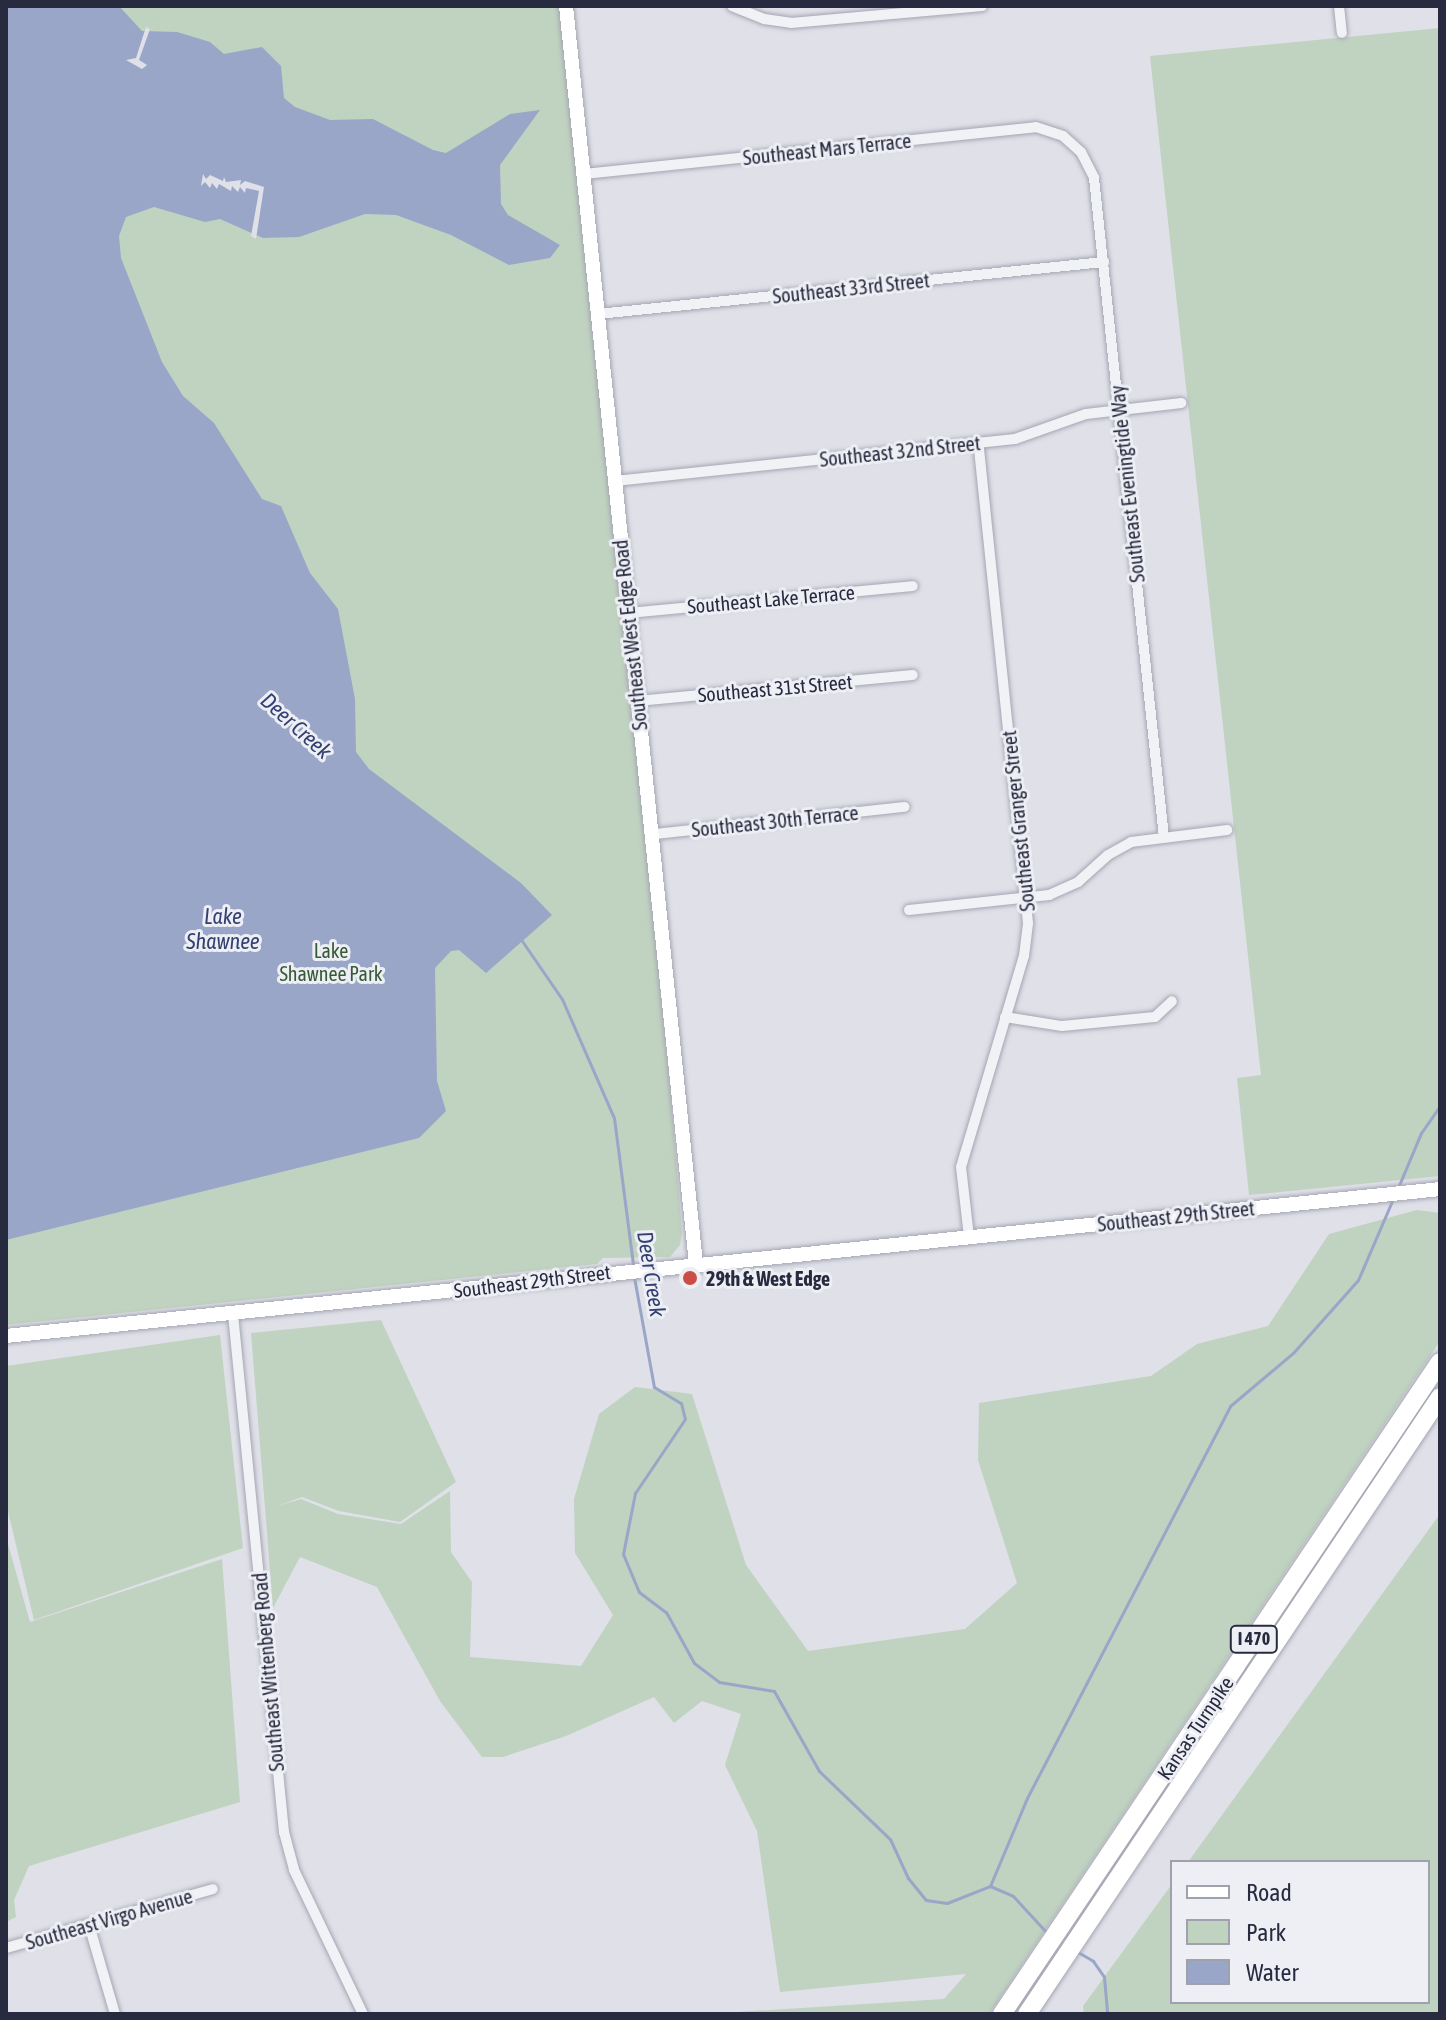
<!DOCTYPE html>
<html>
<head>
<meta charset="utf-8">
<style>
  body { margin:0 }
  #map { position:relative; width:1446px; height:2020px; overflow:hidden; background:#dfe0e8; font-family:"Asap Condensed",sans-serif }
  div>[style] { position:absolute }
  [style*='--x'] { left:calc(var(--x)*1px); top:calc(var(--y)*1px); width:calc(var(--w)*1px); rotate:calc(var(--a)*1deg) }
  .green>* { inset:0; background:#c0d2c0 }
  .water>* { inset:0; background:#9aa6c8 }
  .pier>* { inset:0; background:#dfe0e8 }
  .stream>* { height:3px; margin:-1.5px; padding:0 1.5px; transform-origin:1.5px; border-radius:1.5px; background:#9aa6c8 }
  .roads { filter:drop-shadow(0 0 2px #a4a6b2) drop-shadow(0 0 2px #a4a6b2) }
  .street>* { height:10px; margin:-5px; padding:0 5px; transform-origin:5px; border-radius:5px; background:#f1f2f6 }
  .secondary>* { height:14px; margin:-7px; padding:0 7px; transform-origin:7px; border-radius:7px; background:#fff }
  .highway>* { height:18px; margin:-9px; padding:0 9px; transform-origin:9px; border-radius:9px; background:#fff }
  .dots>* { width:22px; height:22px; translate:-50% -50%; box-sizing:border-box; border:4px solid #eeeff5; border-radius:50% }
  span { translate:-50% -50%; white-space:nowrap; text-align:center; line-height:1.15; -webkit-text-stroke:6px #eeeff5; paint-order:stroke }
  .shield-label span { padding:2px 6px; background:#eeeff5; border:2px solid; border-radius:6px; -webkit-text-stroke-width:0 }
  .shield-label { font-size:18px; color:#282b3f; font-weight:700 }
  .street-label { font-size:20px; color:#282b3f }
  .park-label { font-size:20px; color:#355a36 }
  .poi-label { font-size:20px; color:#282b3f; font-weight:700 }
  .left { translate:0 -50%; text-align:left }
  .water-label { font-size:22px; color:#324172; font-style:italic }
  .frame { position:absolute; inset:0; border:8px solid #282b3f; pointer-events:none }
  .legend { position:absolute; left:1170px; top:1860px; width:260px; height:144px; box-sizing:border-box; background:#eeeff5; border:2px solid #9fa1ac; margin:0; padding:10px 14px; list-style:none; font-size:24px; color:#282b3f }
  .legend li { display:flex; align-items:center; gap:16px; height:40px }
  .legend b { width:40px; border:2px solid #9fa1ac }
</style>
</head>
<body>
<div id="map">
  <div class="green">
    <i style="clip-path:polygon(6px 6px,562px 6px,670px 1085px,682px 1233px,680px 1245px,670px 1257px,603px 1258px,597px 1264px,6px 1325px)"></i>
    <i style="clip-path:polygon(1440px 28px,1440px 1176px,1249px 1195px,1237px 1078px,1261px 1075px,1150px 56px)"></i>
    <i style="clip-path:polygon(1417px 1210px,1440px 1213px,1440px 1341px,989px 2014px,705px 2014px,944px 1999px,966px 1974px,780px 1992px,757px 1831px,725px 1765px,741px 1714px,702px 1701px,674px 1723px,654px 1697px,566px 1736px,503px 1757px,482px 1757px,440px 1701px,377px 1587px,300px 1557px,273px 1608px,251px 1333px,381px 1320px,456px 1482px,400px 1522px,339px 1511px,302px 1497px,277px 1506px,301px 1499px,338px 1514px,401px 1524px,450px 1491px,451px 1552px,472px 1582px,470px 1657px,581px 1666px,613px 1615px,575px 1553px,574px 1499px,599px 1414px,635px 1387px,692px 1394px,746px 1565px,808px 1651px,965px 1629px,1017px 1583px,978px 1460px,979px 1403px,1151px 1376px,1197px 1344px,1268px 1326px,1329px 1234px)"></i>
    <i style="clip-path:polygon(220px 1335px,243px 1548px,34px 1620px,6px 1503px,6px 1366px)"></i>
    <i style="clip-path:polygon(1440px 1514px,1440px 2014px,1084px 2014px,1083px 2006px,1172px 1884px,1172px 2002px,1428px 2002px,1428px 1862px,1188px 1862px)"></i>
    <i style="clip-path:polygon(6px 1537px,30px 1622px,222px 1559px,240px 1802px,29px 1866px,14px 1900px,16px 1917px,6px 1922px)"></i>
  </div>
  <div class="water">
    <i style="clip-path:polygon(6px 6px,119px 6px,142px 31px,177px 32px,210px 42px,224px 54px,262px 47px,281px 66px,284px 98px,295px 107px,330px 120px,373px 119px,433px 150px,446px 153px,510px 114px,540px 110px,500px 165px,501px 204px,508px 215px,560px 245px,550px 258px,509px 265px,451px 235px,396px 215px,365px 214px,299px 237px,263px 238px,220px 219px,205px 222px,154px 207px,126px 217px,119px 236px,121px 258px,162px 362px,183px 396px,214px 423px,262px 499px,281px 506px,310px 573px,338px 609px,355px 699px,356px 752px,369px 769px,521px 883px,552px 915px,486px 973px,459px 950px,451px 951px,435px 968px,437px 1081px,446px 1111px,419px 1138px,6px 1240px)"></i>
  </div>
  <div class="pier">
    <i style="clip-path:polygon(146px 27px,150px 29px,139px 60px,147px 65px,142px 69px,126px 60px,136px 58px)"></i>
    <i style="clip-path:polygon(203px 174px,206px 179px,210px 175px,223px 181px,224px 177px,226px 182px,241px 180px,240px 185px,245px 181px,264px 187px,256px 239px,251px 236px,259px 191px,246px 188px,245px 193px,240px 187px,238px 192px,232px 186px,231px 191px,219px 184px,217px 189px,212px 183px,210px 188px,205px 182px,201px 186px)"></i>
  </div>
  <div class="stream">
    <i style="--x:520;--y:938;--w:74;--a:55.5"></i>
    <i style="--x:562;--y:999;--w:130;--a:66.4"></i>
    <i style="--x:614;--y:1118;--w:148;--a:82.6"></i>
    <i style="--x:1397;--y:1190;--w:62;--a:-67.2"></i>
    <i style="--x:1421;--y:1133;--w:33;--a:-55"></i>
    <i style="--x:634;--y:1277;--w:112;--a:79.7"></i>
    <i style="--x:654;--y:1387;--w:31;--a:31"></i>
    <i style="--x:681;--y:1403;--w:16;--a:76"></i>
    <i style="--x:685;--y:1419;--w:89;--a:124"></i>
    <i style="--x:635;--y:1493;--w:62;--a:101.1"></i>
    <i style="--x:623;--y:1554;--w:41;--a:67.2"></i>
    <i style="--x:639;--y:1592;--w:34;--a:37"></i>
    <i style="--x:666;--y:1612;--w:58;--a:61.2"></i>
    <i style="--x:694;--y:1663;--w:31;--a:37"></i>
    <i style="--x:719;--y:1682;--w:56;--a:9.3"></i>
    <i style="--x:774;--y:1691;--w:92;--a:60.6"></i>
    <i style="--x:819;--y:1771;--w:98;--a:43.8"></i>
    <i style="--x:890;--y:1839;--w:43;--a:65.2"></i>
    <i style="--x:908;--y:1878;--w:28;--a:51"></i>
    <i style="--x:926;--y:1900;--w:21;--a:8"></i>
    <i style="--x:947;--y:1903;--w:46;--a:-21.6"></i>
    <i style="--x:990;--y:1886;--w:25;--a:23"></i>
    <i style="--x:1013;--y:1896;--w:53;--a:47.3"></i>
    <i style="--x:990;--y:1886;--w:95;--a:-67.2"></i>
    <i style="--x:1027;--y:1798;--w:441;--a:-62.6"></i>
    <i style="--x:1230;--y:1406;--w:82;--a:-40.1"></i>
    <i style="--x:1293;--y:1353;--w:98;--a:-48.3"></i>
    <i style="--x:1358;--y:1280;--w:86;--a:-66.7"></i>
    <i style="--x:1076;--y:1951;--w:20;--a:30"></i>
    <i style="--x:1093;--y:1961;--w:19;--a:55"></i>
    <i style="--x:1104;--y:1977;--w:37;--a:85"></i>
  </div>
  <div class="roads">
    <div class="street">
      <i style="--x:732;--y:6;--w:35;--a:22"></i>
      <i style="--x:764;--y:19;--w:27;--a:8"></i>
      <i style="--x:791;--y:23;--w:192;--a:-5.1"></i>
      <i style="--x:1339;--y:6;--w:27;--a:84"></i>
      <i style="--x:584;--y:174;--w:454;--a:-5.9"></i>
      <i style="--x:1036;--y:127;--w:28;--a:18"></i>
      <i style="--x:1063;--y:136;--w:24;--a:42"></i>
      <i style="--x:1081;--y:152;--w:29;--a:63"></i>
      <i style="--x:1094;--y:178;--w:663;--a:83.94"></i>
      <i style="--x:598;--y:314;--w:509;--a:-5.87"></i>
      <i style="--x:615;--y:481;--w:402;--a:-6"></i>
      <i style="--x:1015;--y:439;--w:75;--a:-19.4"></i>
      <i style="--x:1086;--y:414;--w:96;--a:-6.6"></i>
      <i style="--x:628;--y:613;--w:286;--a:-5.4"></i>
      <i style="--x:637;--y:701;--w:277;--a:-5.4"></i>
      <i style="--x:650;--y:829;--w:7;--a:45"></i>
      <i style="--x:655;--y:834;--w:251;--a:-6.2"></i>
      <i style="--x:909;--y:910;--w:141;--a:-6.1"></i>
      <i style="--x:1049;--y:895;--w:32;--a:-24"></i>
      <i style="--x:1078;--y:882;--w:40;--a:-42"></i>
      <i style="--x:1108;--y:855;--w:26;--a:-29"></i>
      <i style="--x:1131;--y:842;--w:97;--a:-7.1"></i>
      <i style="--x:1005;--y:1017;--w:58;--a:9"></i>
      <i style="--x:1062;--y:1026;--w:93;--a:-5.5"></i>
      <i style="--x:1155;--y:1017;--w:23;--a:-43"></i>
      <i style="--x:969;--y:1237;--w:70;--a:-96.5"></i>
      <i style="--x:961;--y:1167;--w:220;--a:-73.4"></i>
      <i style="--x:1024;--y:956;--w:33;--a:-83"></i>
      <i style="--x:1028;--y:923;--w:483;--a:-95.9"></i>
      <i style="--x:233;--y:1314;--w:521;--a:84.38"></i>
      <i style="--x:284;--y:1832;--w:39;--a:75"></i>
      <i style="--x:294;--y:1870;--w:160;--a:64.4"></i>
      <i style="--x:89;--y:1925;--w:93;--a:73.7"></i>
      <i style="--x:6;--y:1948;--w:215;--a:-15.9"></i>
    </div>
    <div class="secondary">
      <i style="--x:566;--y:6;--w:1265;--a:84.1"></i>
      <i style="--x:6;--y:1336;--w:1442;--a:-5.85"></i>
    </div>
    <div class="highway">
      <i style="--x:1002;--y:2014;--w:785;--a:-56.11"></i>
      <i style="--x:1027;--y:2014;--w:742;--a:-56.2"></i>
    </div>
  </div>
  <div class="dots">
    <i style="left:690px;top:1278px;background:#cc4d44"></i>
  </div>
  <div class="shield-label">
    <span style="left:1254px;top:1639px">I 470</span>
  </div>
  <div class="street-label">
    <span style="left:827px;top:149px;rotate:-6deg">Southeast Mars Terrace</span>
    <span style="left:851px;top:288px;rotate:-6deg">Southeast 33rd Street</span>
    <span style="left:900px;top:451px;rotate:-6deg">Southeast 32nd Street</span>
    <span style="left:1127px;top:484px;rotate:-96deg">Southeast Eveningtide Way</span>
    <span style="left:771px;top:599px;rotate:-5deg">Southeast Lake Terrace</span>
    <span style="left:630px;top:635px;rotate:-96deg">Southeast West Edge Road</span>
    <span style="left:775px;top:688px;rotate:-5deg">Southeast 31st Street</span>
    <span style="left:775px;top:821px;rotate:-6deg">Southeast 30th Terrace</span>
    <span style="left:1018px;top:821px;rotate:-96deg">Southeast Granger Street</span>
    <span style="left:1176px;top:1216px;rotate:-6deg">Southeast 29th Street</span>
    <span style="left:532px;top:1281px;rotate:-7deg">Southeast 29th Street</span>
    <span style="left:268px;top:1672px;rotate:-95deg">Southeast Wittenberg Road</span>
    <span style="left:1195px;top:1728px;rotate:-56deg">Kansas Turnpike</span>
    <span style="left:109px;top:1919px;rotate:-16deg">Southeast Virgo Avenue</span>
  </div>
  <div class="park-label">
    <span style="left:331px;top:962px">Lake<br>Shawnee Park</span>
  </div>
  <div class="poi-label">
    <span class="left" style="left:706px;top:1278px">29th &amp; West Edge</span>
  </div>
  <div class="water-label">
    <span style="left:296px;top:726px;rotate:42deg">Deer Creek</span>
    <span style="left:223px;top:929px">Lake<br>Shawnee</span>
    <span style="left:651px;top:1274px;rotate:81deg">Deer Creek</span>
  </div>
  <div class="frame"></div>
  <ul class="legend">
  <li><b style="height:10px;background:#fff"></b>Road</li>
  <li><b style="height:22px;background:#c0d2c0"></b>Park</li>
  <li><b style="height:22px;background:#9aa6c8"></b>Water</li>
  </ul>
</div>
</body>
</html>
